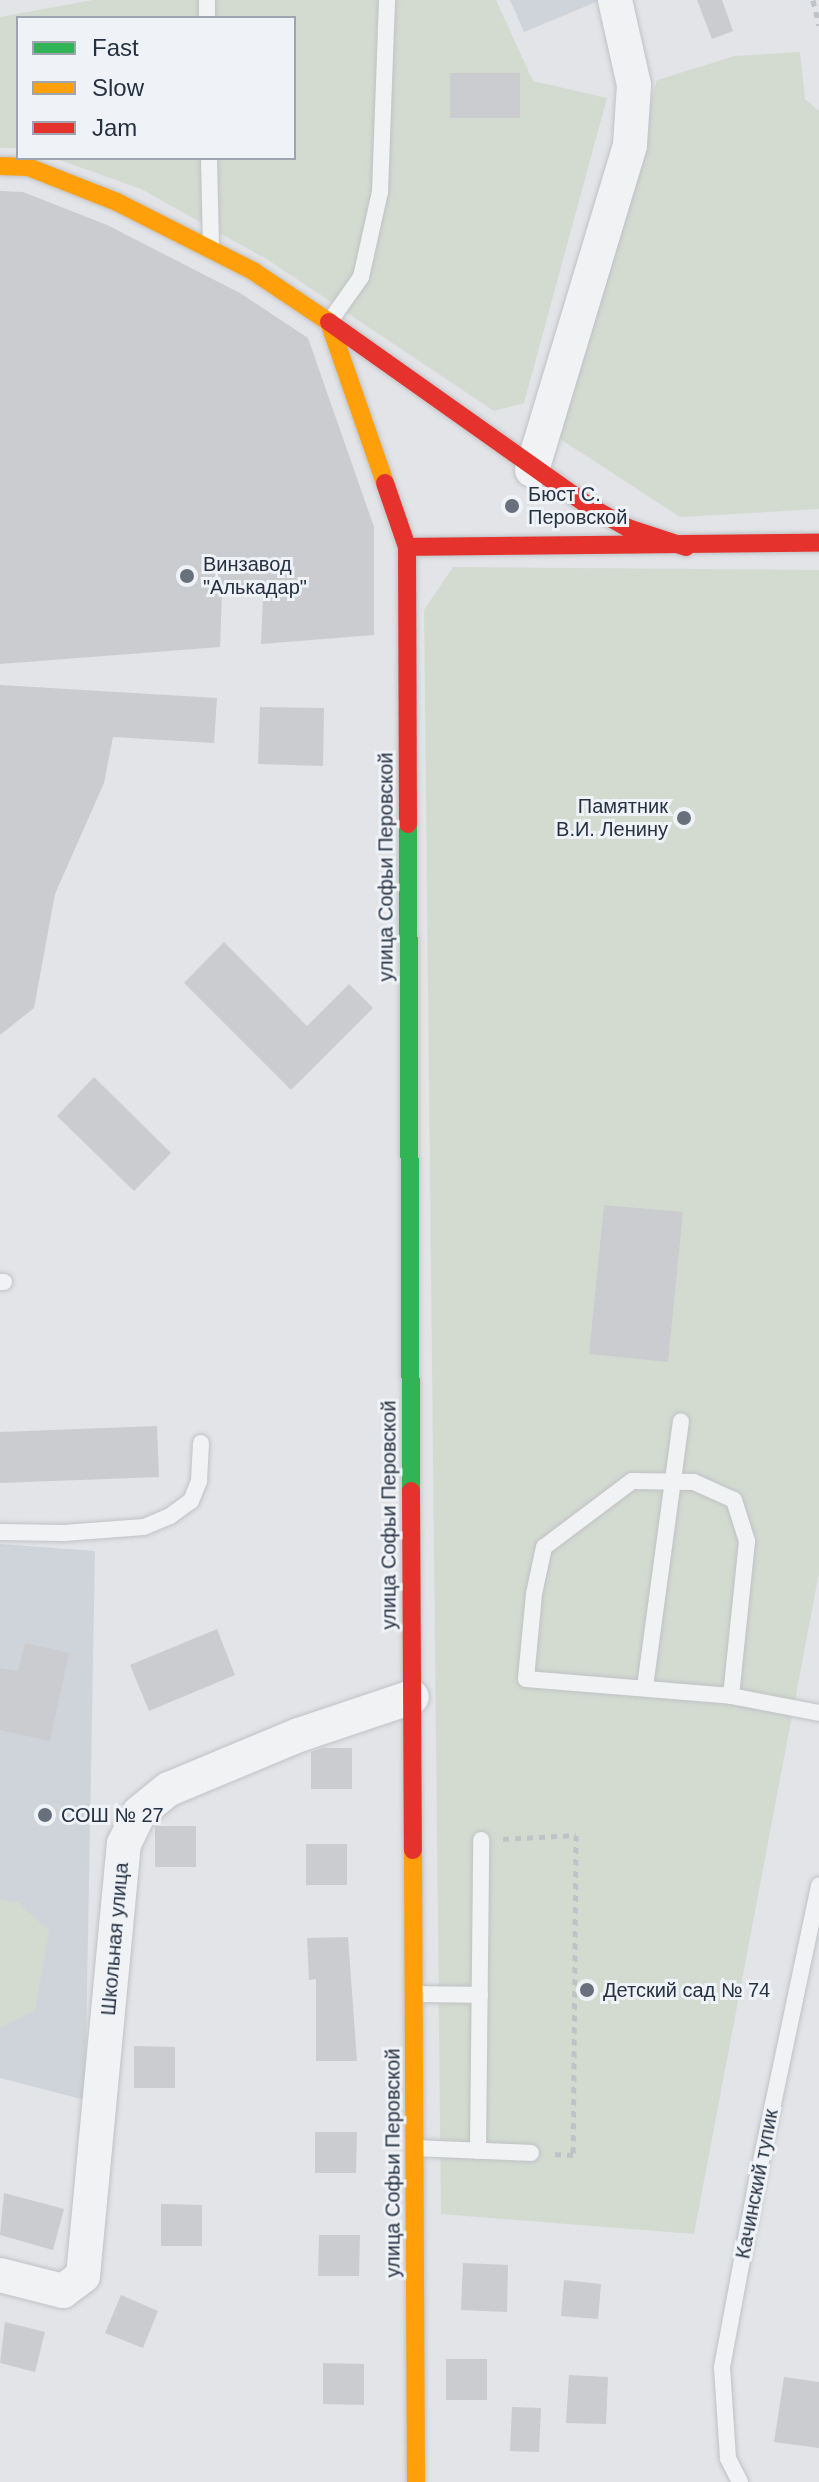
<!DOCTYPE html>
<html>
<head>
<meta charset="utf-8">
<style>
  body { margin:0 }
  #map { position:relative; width:819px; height:2482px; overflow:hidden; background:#e2e4e7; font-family:Arial,sans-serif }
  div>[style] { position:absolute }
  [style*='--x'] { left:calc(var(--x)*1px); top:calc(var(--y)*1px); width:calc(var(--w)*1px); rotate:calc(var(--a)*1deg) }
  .built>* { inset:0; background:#cfd4db }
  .green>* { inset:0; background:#d3dbd1 }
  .building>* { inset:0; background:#cacccf }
  .path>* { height:5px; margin-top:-2.5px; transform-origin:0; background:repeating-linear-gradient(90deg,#bfc3c7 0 6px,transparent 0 12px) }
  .roads { filter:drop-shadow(0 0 2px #c0c2c5) drop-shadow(0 0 2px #c0c2c5) }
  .lane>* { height:16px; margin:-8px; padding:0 8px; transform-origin:8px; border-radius:8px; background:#f1f2f3 }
  .street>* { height:34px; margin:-17px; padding:0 17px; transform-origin:17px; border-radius:17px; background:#f1f2f3 }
  .fast>* { height:18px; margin:-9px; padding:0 9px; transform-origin:9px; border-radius:9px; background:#30b455 }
  .slow>* { height:18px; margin:-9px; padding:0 9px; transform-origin:9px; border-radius:9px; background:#ff9f0a }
  .jam>* { height:18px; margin:-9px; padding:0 9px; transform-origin:9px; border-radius:9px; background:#e5322d }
  .dots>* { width:22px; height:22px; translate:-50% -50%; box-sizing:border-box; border:4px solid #eff2f7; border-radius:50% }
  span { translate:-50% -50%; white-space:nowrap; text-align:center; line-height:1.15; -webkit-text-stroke:6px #eff2f7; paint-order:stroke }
  .poi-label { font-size:20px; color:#263242 }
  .left { translate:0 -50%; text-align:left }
  .right { translate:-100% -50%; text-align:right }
  .street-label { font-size:20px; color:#263242 }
  .legend { position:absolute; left:16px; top:16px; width:280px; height:144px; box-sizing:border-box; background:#eff2f7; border:2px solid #9fa5af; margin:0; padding:10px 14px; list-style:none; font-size:24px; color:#263242 }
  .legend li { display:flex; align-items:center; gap:16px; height:40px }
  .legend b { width:40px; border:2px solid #9fa5af }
</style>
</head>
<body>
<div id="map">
  <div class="built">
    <i style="clip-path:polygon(510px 0,601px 0,524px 32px)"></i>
    <i style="clip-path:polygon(0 1544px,95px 1551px,85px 2100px,0 2078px)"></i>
  </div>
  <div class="green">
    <i style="clip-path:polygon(93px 0,496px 0,533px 81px,607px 98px,524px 403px,494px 411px,268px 260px,141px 189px,54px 158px,294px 158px,294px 18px,18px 18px,18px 148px,0 148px,0 17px)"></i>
    <i style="clip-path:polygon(800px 52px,805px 99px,819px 111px,819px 509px,680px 517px,551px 433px,657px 80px,735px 56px)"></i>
    <i style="clip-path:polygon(453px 567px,819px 570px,819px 1573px,694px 2234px,441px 2214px,424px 610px)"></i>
    <i style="clip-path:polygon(0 1899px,19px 1903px,49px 1931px,35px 2010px,0 2028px)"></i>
  </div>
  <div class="building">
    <i style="clip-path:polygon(697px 0,722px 0,733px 31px,712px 39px)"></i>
    <i style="clip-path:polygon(450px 73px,520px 73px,520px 118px,450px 118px)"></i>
    <i style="clip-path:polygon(0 191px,23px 192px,107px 225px,240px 293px,308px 338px,374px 527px,374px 635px,261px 644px,263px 596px,222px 594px,220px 647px,0 664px)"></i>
    <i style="clip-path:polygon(0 685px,217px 698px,214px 743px,113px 737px,104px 783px,55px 894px,34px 1008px,0 1035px)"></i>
    <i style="clip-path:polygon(260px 707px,324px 708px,323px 766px,258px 764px)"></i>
    <i style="clip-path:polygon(224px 942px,307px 1026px,349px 984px,373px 1008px,291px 1090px,184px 983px)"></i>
    <i style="clip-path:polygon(94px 1077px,171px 1153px,134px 1191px,57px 1116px)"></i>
    <i style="clip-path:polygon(604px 1205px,683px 1212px,668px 1362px,589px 1354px)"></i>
    <i style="clip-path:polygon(157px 1426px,159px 1477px,0 1483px,0 1432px)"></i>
    <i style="clip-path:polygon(217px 1629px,235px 1675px,149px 1711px,130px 1665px)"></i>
    <i style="clip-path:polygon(25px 1643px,69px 1653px,50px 1741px,0 1730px,0 1668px,18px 1671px)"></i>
    <i style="clip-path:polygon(323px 1748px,352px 1748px,352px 1789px,311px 1789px,311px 1752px)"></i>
    <i style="clip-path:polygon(155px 1826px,196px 1826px,196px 1867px,155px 1867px)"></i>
    <i style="clip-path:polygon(306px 1844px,347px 1844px,347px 1885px,306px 1885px)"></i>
    <i style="clip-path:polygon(348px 1937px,357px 2061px,316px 2061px,316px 1979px,309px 1980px,307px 1938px)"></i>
    <i style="clip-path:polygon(134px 2046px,175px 2047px,175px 2088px,134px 2088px)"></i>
    <i style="clip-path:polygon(315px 2132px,357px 2132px,356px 2173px,315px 2173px)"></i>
    <i style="clip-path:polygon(4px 2193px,64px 2209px,53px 2250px,0 2235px)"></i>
    <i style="clip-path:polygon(161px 2204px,202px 2205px,202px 2246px,161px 2246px)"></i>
    <i style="clip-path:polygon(319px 2235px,360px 2235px,359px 2276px,318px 2276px)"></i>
    <i style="clip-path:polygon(463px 2263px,508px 2265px,507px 2312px,461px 2310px)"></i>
    <i style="clip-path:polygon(564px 2280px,601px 2284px,598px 2319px,561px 2316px)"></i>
    <i style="clip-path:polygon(121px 2295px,158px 2311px,143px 2348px,105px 2333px)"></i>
    <i style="clip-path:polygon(5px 2322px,45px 2332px,35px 2372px,0 2363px)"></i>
    <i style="clip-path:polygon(446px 2359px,487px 2359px,487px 2400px,446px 2400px)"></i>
    <i style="clip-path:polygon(323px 2363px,364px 2364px,364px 2405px,323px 2404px)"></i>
    <i style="clip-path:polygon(569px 2375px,608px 2377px,606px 2424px,566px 2423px)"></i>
    <i style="clip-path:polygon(784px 2377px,819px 2382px,819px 2448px,774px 2442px)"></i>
    <i style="clip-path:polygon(512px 2407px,541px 2408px,539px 2452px,510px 2451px)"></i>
  </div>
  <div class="path">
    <i style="--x:813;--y:0;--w:26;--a:77"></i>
    <i style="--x:503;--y:1839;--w:73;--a:-3.1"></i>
    <i style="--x:576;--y:1835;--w:320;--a:90.5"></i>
    <i style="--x:573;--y:2155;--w:21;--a:-177"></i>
  </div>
  <div class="roads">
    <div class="lane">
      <i style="--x:207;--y:0;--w:18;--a:90"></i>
      <i style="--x:209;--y:158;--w:88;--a:88.7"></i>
      <i style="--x:330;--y:321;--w:54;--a:-54.8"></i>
      <i style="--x:361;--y:277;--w:87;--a:-77.4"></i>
      <i style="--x:380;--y:192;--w:192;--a:-87.9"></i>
      <i style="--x:0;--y:1282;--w:4;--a:0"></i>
      <i style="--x:0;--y:1532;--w:64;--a:0.9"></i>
      <i style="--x:64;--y:1533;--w:80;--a:-4.3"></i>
      <i style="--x:144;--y:1527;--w:28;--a:-23"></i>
      <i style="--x:170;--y:1516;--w:26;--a:-36"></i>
      <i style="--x:191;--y:1501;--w:22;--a:-68"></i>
      <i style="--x:199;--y:1481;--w:38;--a:-87"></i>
      <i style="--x:645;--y:1687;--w:268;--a:-82.3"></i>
      <i style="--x:731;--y:1696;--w:156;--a:-84.1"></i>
      <i style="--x:747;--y:1541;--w:43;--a:-107.6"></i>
      <i style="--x:734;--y:1500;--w:44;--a:-155.8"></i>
      <i style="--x:694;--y:1482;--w:62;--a:-179.1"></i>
      <i style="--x:632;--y:1481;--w:110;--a:143.1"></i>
      <i style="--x:544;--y:1547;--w:48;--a:102"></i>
      <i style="--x:534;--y:1594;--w:85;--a:95.4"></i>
      <i style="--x:526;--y:1679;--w:206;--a:4.7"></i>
      <i style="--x:731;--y:1696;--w:90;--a:10.9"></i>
      <i style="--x:417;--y:1994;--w:63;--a:0.9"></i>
      <i style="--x:416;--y:2148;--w:115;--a:2.5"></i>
      <i style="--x:478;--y:2151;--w:311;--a:-89.4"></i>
      <i style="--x:740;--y:2482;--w:27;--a:-117"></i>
      <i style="--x:728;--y:2458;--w:91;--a:-93.8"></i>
      <i style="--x:722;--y:2367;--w:190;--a:-79.4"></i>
      <i style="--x:757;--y:2180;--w:301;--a:-78.1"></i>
    </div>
    <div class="street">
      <i style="--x:532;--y:470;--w:339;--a:-73.2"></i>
      <i style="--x:630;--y:145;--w:60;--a:-86.2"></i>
      <i style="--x:634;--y:85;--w:87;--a:-102.6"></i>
      <i style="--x:0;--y:2275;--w:65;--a:14.3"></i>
      <i style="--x:63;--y:2291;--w:25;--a:-37"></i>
      <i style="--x:83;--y:2276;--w:434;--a:-84.6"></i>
      <i style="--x:124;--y:1844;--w:34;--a:-64"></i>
      <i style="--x:139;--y:1813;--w:38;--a:-39"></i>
      <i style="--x:169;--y:1789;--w:141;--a:-22.6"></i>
      <i style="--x:299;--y:1735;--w:119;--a:-18.6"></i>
    </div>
    <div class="fast">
      <i style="--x:408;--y:824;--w:667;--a:89.74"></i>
    </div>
    <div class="slow">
      <i style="--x:0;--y:166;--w:28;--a:2"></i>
      <i style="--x:28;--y:167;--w:96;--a:21.5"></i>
      <i style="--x:117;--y:202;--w:153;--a:26.9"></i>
      <i style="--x:253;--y:271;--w:92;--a:33.9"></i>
      <i style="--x:329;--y:322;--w:170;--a:70.8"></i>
      <i style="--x:413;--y:1850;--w:632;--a:89.73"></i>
    </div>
    <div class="jam">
      <i style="--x:329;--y:322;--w:316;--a:35.3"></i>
      <i style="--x:587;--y:505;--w:47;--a:29.3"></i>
      <i style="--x:628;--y:528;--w:61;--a:18.1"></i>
      <i style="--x:385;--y:483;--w:68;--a:71"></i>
      <i style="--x:407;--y:547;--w:277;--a:89.8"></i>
      <i style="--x:407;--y:547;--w:412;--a:-0.6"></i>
      <i style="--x:411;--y:1491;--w:359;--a:89.7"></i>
    </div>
  </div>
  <div class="dots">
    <i style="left:512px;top:506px;background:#68707c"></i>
    <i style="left:187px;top:576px;background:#68707c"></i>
    <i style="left:684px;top:818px;background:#68707c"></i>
    <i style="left:45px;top:1815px;background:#68707c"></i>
    <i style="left:587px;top:1990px;background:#68707c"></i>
  </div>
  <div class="poi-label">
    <span class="left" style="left:528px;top:506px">Бюст С.<br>Перовской</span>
    <span class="left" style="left:203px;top:576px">Винзавод<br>"Алькадар"</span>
    <span class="right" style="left:668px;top:818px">Памятник<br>В.И. Ленину</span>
    <span class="left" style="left:61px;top:1815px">СОШ № 27</span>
    <span class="left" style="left:603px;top:1990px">Детский сад № 74</span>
  </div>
  <div class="street-label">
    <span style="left:386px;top:867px;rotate:-90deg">улица Софьи Перовской</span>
    <span style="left:389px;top:1515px;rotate:-90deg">улица Софьи Перовской</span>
    <span style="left:115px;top:1939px;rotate:-85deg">Школьная улица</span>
    <span style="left:393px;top:2163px;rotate:-90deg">улица Софьи Перовской</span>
    <span style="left:757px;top:2184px;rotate:-79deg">Качинский тупик</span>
  </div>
  <ul class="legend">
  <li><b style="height:10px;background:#30b455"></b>Fast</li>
  <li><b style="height:10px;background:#ff9f0a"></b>Slow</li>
  <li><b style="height:10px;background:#e5322d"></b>Jam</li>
  </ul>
</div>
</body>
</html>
